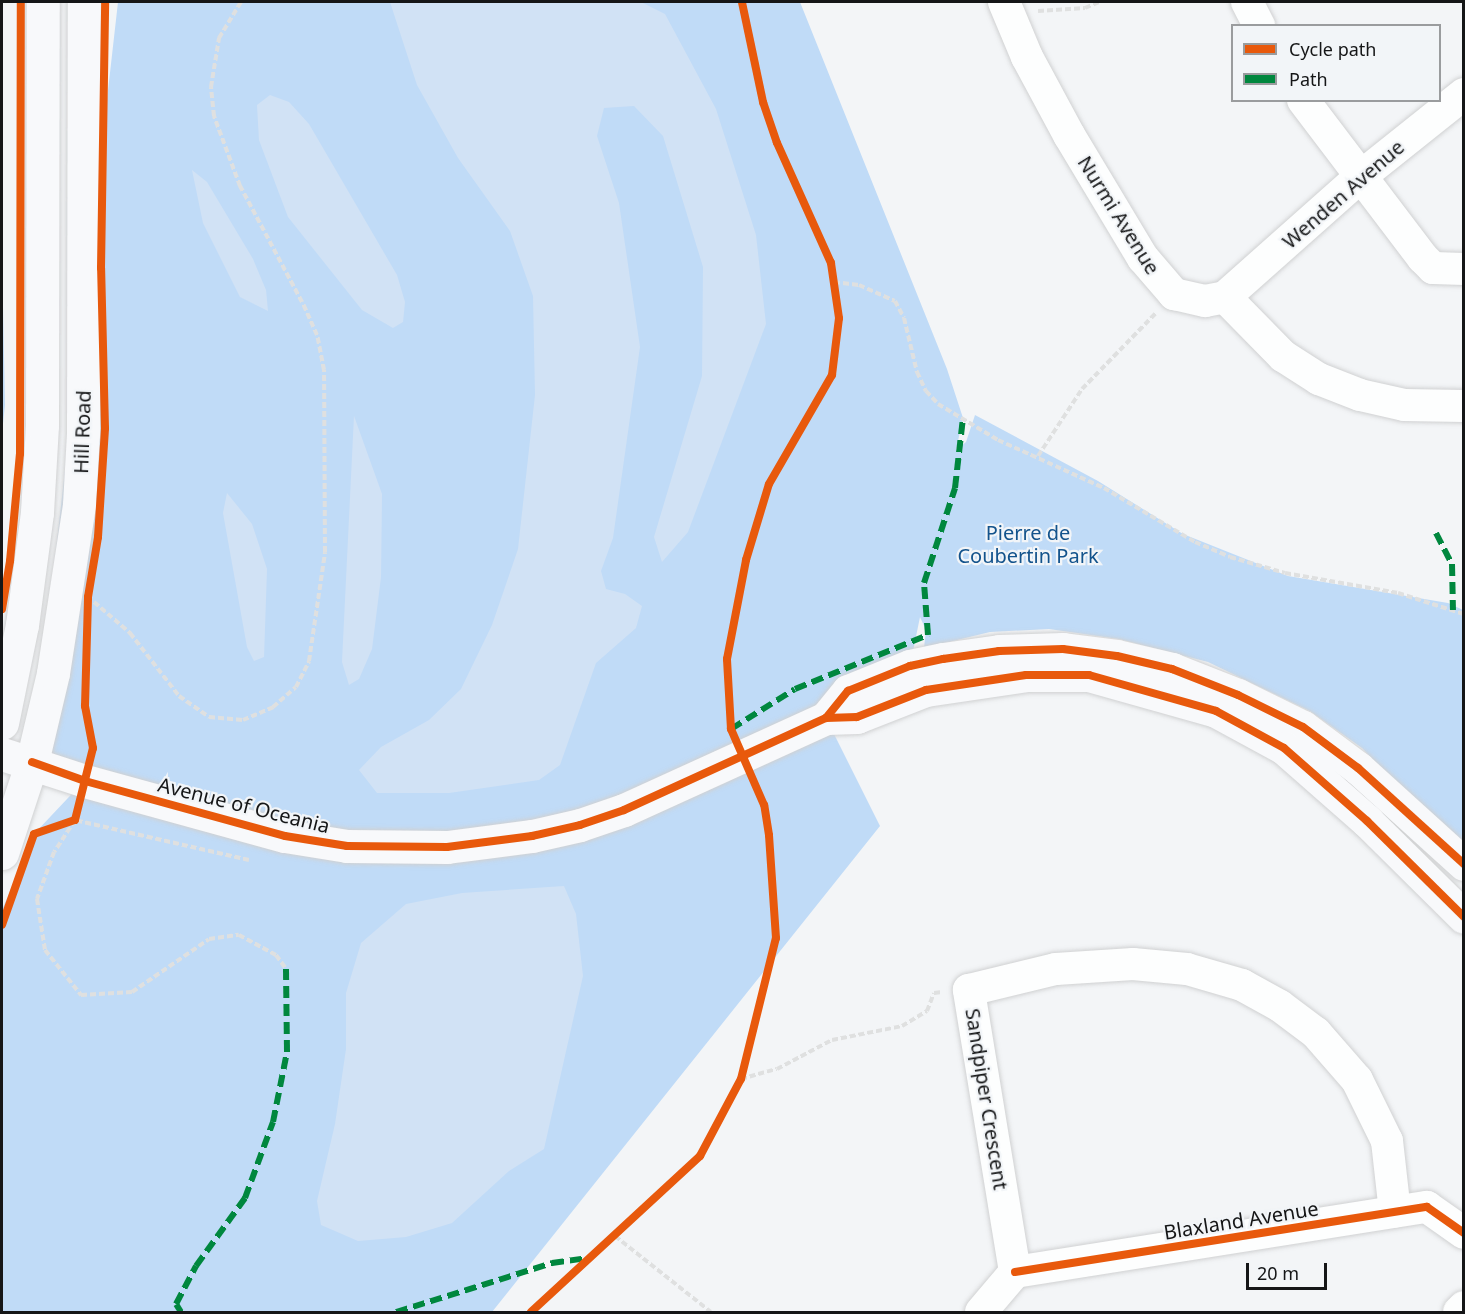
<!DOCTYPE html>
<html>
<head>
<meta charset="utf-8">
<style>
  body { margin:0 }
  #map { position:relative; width:1465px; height:1314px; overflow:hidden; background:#f3f5f7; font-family:"Noto Sans",sans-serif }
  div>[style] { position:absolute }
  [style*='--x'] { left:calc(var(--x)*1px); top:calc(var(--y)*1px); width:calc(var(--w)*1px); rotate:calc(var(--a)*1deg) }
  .green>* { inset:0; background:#c0dbf7 }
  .water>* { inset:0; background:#d1e2f5 }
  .path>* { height:4px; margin-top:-2px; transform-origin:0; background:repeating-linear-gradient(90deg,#dfe0e0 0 6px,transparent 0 9px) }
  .roads { filter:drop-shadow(0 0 2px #d0d1d2) drop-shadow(0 0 2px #d0d1d2) }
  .street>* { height:32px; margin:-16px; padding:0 16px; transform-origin:16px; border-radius:16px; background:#fdfefe }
  .secondary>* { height:33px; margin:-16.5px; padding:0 16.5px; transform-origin:16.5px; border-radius:16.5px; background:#f8f9fb }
  .quiet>* { height:6px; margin-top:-3px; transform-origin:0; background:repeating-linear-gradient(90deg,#00873e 0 12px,transparent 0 18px) }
  .cycleway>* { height:8px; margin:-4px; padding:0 4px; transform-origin:4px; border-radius:4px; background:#e8590c }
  span { translate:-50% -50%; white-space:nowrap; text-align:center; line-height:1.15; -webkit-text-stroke:4.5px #f2f5f8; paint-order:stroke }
  .street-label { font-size:20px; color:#151617 }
  .park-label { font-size:20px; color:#13538c }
  .frame { position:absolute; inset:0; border:3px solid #151617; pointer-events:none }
  .legend { position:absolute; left:1231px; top:24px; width:210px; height:78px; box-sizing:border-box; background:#f2f5f8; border:2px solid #9a9c9e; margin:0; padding:8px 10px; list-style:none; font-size:18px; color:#151617 }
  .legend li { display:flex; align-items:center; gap:12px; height:30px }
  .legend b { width:30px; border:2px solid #9a9c9e }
  .scale { position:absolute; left:1246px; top:1263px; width:81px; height:27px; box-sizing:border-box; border:3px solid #151617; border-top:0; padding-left:8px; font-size:18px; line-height:21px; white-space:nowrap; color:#151617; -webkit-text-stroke:4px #f2f5f8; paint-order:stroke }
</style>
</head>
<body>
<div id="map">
  <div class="green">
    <i style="clip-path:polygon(118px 2px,800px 2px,947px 369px,963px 418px,956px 450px,966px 442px,975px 415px,1098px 481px,1183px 534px,1288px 576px,1448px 603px,1463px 610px,1463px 852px,1362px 748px,1310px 711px,1208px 662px,1119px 639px,1049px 629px,990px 632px,924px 648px,926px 630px,920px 617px,910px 666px,826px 718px,880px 826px,492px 1312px,2px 1312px,2px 910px,34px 834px,84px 781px,32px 762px)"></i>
    <i style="clip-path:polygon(2px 258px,5px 405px,2px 433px)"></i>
  </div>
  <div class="water">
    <i style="clip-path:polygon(390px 2px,641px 2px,665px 14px,716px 109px,756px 235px,766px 324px,688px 532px,662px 562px,654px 537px,702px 376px,703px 267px,663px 136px,634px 106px,604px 108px,597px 136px,619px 203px,640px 347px,613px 538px,601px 571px,606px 589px,625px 594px,642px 606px,636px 628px,596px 663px,560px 765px,539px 780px,449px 793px,377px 793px,359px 770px,381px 747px,429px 720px,461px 689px,492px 625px,518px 549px,535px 395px,533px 296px,510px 231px,458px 158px,417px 85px)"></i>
    <i style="clip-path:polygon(270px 95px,289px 102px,309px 124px,397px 275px,405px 302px,403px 322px,393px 328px,362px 310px,288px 217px,259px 140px,257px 105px)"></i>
    <i style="clip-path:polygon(192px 170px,207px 182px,253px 259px,266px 290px,268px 311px,240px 297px,203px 223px)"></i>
    <i style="clip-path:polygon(354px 416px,382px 494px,381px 577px,372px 649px,359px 679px,349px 685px,342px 662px)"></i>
    <i style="clip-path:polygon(227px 493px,252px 524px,267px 569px,264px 657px,254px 661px,247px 647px,223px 513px)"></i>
    <i style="clip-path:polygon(564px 886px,576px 914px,583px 976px,544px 1149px,509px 1171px,452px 1223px,406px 1237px,358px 1241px,321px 1225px,317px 1201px,335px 1124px,346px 1049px,346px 993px,361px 943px,406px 904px,462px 893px)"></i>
  </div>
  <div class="path">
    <i style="--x:1038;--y:11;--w:47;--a:-3.7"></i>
    <i style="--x:1085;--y:8;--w:15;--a:-23"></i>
    <i style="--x:834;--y:282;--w:25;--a:7"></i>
    <i style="--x:859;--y:285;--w:39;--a:24"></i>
    <i style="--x:895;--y:301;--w:19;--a:62"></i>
    <i style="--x:904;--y:318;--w:56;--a:76.5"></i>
    <i style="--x:917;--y:372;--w:21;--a:65"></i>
    <i style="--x:926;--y:391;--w:18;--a:47"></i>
    <i style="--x:938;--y:404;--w:70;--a:31"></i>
    <i style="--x:998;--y:440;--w:116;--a:24.4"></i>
    <i style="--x:1104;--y:488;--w:106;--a:30.7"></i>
    <i style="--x:1195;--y:542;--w:38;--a:23"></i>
    <i style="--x:1230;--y:557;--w:57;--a:16.2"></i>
    <i style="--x:1285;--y:573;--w:115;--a:10"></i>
    <i style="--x:1398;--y:593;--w:69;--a:17.7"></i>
    <i style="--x:1038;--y:456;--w:80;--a:-56.7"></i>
    <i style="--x:1082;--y:389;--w:106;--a:-45.8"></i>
    <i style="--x:94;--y:602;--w:48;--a:40.7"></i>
    <i style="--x:130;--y:633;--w:80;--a:52.1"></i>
    <i style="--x:179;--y:696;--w:37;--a:35"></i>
    <i style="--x:209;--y:717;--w:34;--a:5"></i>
    <i style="--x:243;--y:720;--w:33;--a:-23"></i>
    <i style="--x:273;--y:707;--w:30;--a:-41"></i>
    <i style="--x:296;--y:687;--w:29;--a:-63"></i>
    <i style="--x:309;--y:661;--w:110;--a:-81.6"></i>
    <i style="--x:325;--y:552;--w:182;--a:-90.3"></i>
    <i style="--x:324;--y:370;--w:36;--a:-101"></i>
    <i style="--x:317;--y:335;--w:36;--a:-114"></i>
    <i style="--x:302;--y:302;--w:132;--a:-118.1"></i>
    <i style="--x:240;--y:186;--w:75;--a:-110.4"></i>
    <i style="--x:214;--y:116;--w:29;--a:-96"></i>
    <i style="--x:211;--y:87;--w:50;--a:-80.7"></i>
    <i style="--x:219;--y:38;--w:42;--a:-58.6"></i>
    <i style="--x:249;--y:860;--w:179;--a:-167.1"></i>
    <i style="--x:75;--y:820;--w:38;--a:123"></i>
    <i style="--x:54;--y:852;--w:50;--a:109.9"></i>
    <i style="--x:37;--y:899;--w:52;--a:81.1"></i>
    <i style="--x:45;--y:950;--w:58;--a:51.3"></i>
    <i style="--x:81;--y:995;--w:51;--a:-3.4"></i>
    <i style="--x:132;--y:992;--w:93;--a:-34.5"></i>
    <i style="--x:209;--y:939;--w:30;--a:-8"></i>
    <i style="--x:239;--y:935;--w:42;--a:28.4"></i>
    <i style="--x:276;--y:955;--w:17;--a:54"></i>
    <i style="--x:741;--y:1079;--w:37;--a:-16"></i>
    <i style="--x:777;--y:1069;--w:62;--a:-27.8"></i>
    <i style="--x:832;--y:1040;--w:71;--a:-11.3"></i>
    <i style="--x:902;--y:1026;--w:29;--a:-31"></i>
    <i style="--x:927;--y:1011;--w:19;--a:-69"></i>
    <i style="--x:934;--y:993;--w:8;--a:-7"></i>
    <i style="--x:615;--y:1236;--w:122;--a:38.4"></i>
  </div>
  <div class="roads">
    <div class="street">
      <i style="--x:1004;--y:2;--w:60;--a:67.3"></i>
      <i style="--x:1027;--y:57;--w:89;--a:61.7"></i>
      <i style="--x:1069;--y:135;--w:144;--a:59"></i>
      <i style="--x:1143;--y:258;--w:48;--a:49.3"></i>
      <i style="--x:1174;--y:294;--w:32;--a:13"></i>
      <i style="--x:1205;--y:301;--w:20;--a:-11"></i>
      <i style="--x:1225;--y:297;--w:83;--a:45.5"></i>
      <i style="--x:1283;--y:356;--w:43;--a:32.6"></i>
      <i style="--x:1319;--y:379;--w:44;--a:21.3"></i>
      <i style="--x:1360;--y:395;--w:45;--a:12.8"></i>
      <i style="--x:1404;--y:405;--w:60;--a:1"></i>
      <i style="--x:1247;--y:2;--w:27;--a:63"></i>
      <i style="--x:1303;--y:100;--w:198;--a:52.8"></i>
      <i style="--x:1423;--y:258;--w:14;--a:45"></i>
      <i style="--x:1433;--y:268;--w:31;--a:2"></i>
      <i style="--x:1225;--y:297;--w:181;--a:-41.6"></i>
      <i style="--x:1360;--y:177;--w:133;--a:-38.6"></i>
      <i style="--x:1015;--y:1272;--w:286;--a:-99.3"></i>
      <i style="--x:969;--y:990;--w:89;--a:-13.6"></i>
      <i style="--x:1056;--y:969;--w:77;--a:-3.7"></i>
      <i style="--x:1133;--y:964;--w:54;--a:5.3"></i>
      <i style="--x:1187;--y:969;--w:57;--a:16.2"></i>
      <i style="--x:1242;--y:985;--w:43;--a:28.9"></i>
      <i style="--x:1280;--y:1006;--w:45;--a:36.9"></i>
      <i style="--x:1316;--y:1033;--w:62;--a:48.9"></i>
      <i style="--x:1357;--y:1080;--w:68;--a:63.8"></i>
      <i style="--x:1387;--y:1141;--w:71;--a:83.6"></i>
      <i style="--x:981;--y:1312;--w:52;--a:-49.6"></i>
      <i style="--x:1015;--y:1272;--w:417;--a:-9"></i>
      <i style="--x:1427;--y:1207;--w:45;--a:35.1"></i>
      <i style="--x:1459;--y:1312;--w:7;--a:-45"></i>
    </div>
    <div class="secondary">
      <i style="--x:826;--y:718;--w:35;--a:-51"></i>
      <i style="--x:848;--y:691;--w:67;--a:-22"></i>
      <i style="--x:910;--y:666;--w:34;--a:-12"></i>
      <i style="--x:943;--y:659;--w:57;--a:-8.1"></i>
      <i style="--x:999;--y:651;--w:64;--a:-1.8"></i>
      <i style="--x:1063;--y:649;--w:54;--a:7.4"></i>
      <i style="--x:1117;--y:656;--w:57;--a:13.3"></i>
      <i style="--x:1172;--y:669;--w:71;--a:21.5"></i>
      <i style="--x:1238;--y:695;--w:72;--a:26.2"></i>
      <i style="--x:1303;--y:727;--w:69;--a:36.7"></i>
      <i style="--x:1358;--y:768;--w:143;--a:42.2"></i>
      <i style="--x:2;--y:723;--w:100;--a:-78.5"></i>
      <i style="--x:22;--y:625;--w:114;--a:-82.4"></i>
      <i style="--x:37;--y:512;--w:87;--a:-86.7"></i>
      <i style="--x:42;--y:425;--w:423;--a:-89.9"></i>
      <i style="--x:2;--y:754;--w:87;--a:18"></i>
      <i style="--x:85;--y:781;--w:207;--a:15.4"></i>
      <i style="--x:285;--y:836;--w:63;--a:9.2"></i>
      <i style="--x:347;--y:846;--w:100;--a:0.6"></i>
      <i style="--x:447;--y:847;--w:86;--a:-7.4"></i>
      <i style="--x:532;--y:836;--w:49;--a:-12.9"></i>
      <i style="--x:580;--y:825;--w:46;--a:-18.8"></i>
      <i style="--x:624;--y:810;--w:222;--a:-24.5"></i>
      <i style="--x:826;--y:718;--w:31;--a:-2"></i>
      <i style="--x:857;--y:717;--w:74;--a:-21.4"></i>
      <i style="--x:926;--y:690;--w:101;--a:-8.5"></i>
      <i style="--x:1026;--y:675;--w:63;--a:0"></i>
      <i style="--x:1089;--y:675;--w:132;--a:15.8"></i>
      <i style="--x:1216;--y:711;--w:77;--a:28.6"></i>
      <i style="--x:1284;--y:748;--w:111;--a:41.3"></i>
      <i style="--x:1367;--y:821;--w:136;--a:44.7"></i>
      <i style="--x:2;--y:853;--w:96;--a:-71.8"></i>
      <i style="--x:32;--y:762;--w:91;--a:-76.7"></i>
      <i style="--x:53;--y:673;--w:170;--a:-81.2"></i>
      <i style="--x:79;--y:505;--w:72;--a:-86.8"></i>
      <i style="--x:83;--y:433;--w:431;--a:-89.9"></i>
    </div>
  </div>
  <div class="quiet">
    <i style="--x:1436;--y:533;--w:35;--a:63"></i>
    <i style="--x:1452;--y:564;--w:46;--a:88.8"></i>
    <i style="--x:731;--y:729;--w:75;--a:-32"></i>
    <i style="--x:795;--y:689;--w:144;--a:-22.1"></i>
    <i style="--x:928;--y:635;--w:52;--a:-94.4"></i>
    <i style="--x:924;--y:583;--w:100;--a:-71.9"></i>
    <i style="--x:955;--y:488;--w:70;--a:-83.5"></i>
    <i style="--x:181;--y:1312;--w:9;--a:-122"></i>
    <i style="--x:176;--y:1304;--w:43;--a:-62.2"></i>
    <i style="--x:196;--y:1266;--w:84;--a:-54.2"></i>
    <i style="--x:245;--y:1198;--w:81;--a:-69.8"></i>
    <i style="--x:273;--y:1122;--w:71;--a:-78.7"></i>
    <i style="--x:287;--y:1052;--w:83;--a:-90.7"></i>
    <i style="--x:396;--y:1312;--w:164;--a:-17.4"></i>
    <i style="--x:552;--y:1263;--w:35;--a:-8"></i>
  </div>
  <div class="cycleway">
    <i style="--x:2;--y:609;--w:49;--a:-80.5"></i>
    <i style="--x:10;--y:561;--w:107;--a:-84.7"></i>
    <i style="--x:20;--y:454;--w:452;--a:-89.9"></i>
    <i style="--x:826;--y:718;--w:35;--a:-51"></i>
    <i style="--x:848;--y:691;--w:67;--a:-22"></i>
    <i style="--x:910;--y:666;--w:34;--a:-12"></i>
    <i style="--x:943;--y:659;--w:57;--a:-8.1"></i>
    <i style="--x:999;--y:651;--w:64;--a:-1.8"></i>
    <i style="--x:1063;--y:649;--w:54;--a:7.4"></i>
    <i style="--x:1117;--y:656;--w:57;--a:13.3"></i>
    <i style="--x:1172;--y:669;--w:71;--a:21.5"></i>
    <i style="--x:1238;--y:695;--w:72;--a:26.2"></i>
    <i style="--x:1303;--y:727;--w:69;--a:36.7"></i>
    <i style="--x:1358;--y:768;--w:143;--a:42.2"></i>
    <i style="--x:32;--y:762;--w:56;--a:19.7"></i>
    <i style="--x:85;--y:781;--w:207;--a:15.4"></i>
    <i style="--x:285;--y:836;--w:63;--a:9.2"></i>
    <i style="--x:347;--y:846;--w:100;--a:0.6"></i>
    <i style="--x:447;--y:847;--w:86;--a:-7.4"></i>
    <i style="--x:532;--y:836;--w:49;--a:-12.9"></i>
    <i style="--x:580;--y:825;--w:46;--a:-18.8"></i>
    <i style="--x:624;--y:810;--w:222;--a:-24.5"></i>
    <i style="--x:826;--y:718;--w:31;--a:-2"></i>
    <i style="--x:857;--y:717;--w:74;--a:-21.4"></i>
    <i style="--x:926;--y:690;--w:101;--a:-8.5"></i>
    <i style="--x:1026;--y:675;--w:63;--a:0"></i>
    <i style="--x:1089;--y:675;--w:132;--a:15.8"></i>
    <i style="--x:1216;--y:711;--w:77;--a:28.6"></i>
    <i style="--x:1284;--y:748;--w:111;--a:41.3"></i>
    <i style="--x:1367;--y:821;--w:136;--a:44.7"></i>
    <i style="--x:2;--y:925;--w:96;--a:-70.6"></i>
    <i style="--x:34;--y:834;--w:43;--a:-18.9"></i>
    <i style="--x:75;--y:820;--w:74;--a:-76"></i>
    <i style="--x:93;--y:748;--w:43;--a:-100.8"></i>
    <i style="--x:85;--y:706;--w:109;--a:-88.4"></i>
    <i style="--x:88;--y:597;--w:61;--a:-80.5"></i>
    <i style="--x:98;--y:537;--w:109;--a:-86.3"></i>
    <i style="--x:105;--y:428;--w:160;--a:-91.4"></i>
    <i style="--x:101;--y:268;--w:266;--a:-89.1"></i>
    <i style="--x:1015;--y:1272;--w:417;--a:-9"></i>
    <i style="--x:1427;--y:1207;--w:45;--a:35.1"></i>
    <i style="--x:531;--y:1312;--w:230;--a:-42.7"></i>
    <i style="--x:700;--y:1156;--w:87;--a:-62"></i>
    <i style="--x:741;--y:1079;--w:145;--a:-76.1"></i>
    <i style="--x:776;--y:938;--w:103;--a:-93.9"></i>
    <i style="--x:769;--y:835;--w:30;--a:-99"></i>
    <i style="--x:764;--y:805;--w:83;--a:-113.5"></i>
    <i style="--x:731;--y:729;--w:70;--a:-93.3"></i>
    <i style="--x:727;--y:659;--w:101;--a:-79.1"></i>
    <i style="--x:746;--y:560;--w:79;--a:-73.2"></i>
    <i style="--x:769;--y:484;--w:126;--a:-60"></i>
    <i style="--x:832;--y:375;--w:57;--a:-83"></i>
    <i style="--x:839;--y:318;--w:56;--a:-98.3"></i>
    <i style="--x:831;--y:263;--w:132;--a:-114.2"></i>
    <i style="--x:777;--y:143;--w:43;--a:-108.9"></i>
    <i style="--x:763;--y:102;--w:102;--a:-101.9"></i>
  </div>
  <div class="street-label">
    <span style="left:1343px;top:194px;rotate:-41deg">Wenden Avenue</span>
    <span style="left:1119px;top:215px;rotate:58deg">Nurmi Avenue</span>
    <span style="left:82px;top:432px;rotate:-88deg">Hill Road</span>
    <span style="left:244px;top:805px;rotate:14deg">Avenue of Oceania</span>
    <span style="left:987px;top:1099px;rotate:81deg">Sandpiper Crescent</span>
    <span style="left:1241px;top:1220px;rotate:-9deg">Blaxland Avenue</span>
  </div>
  <div class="park-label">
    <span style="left:1028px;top:544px">Pierre de<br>Coubertin Park</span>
  </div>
  <div class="frame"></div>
  <ul class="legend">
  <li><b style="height:8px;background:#e8590c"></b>Cycle path</li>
  <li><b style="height:8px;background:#00873e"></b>Path</li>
  </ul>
  <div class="scale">20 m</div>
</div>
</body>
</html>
